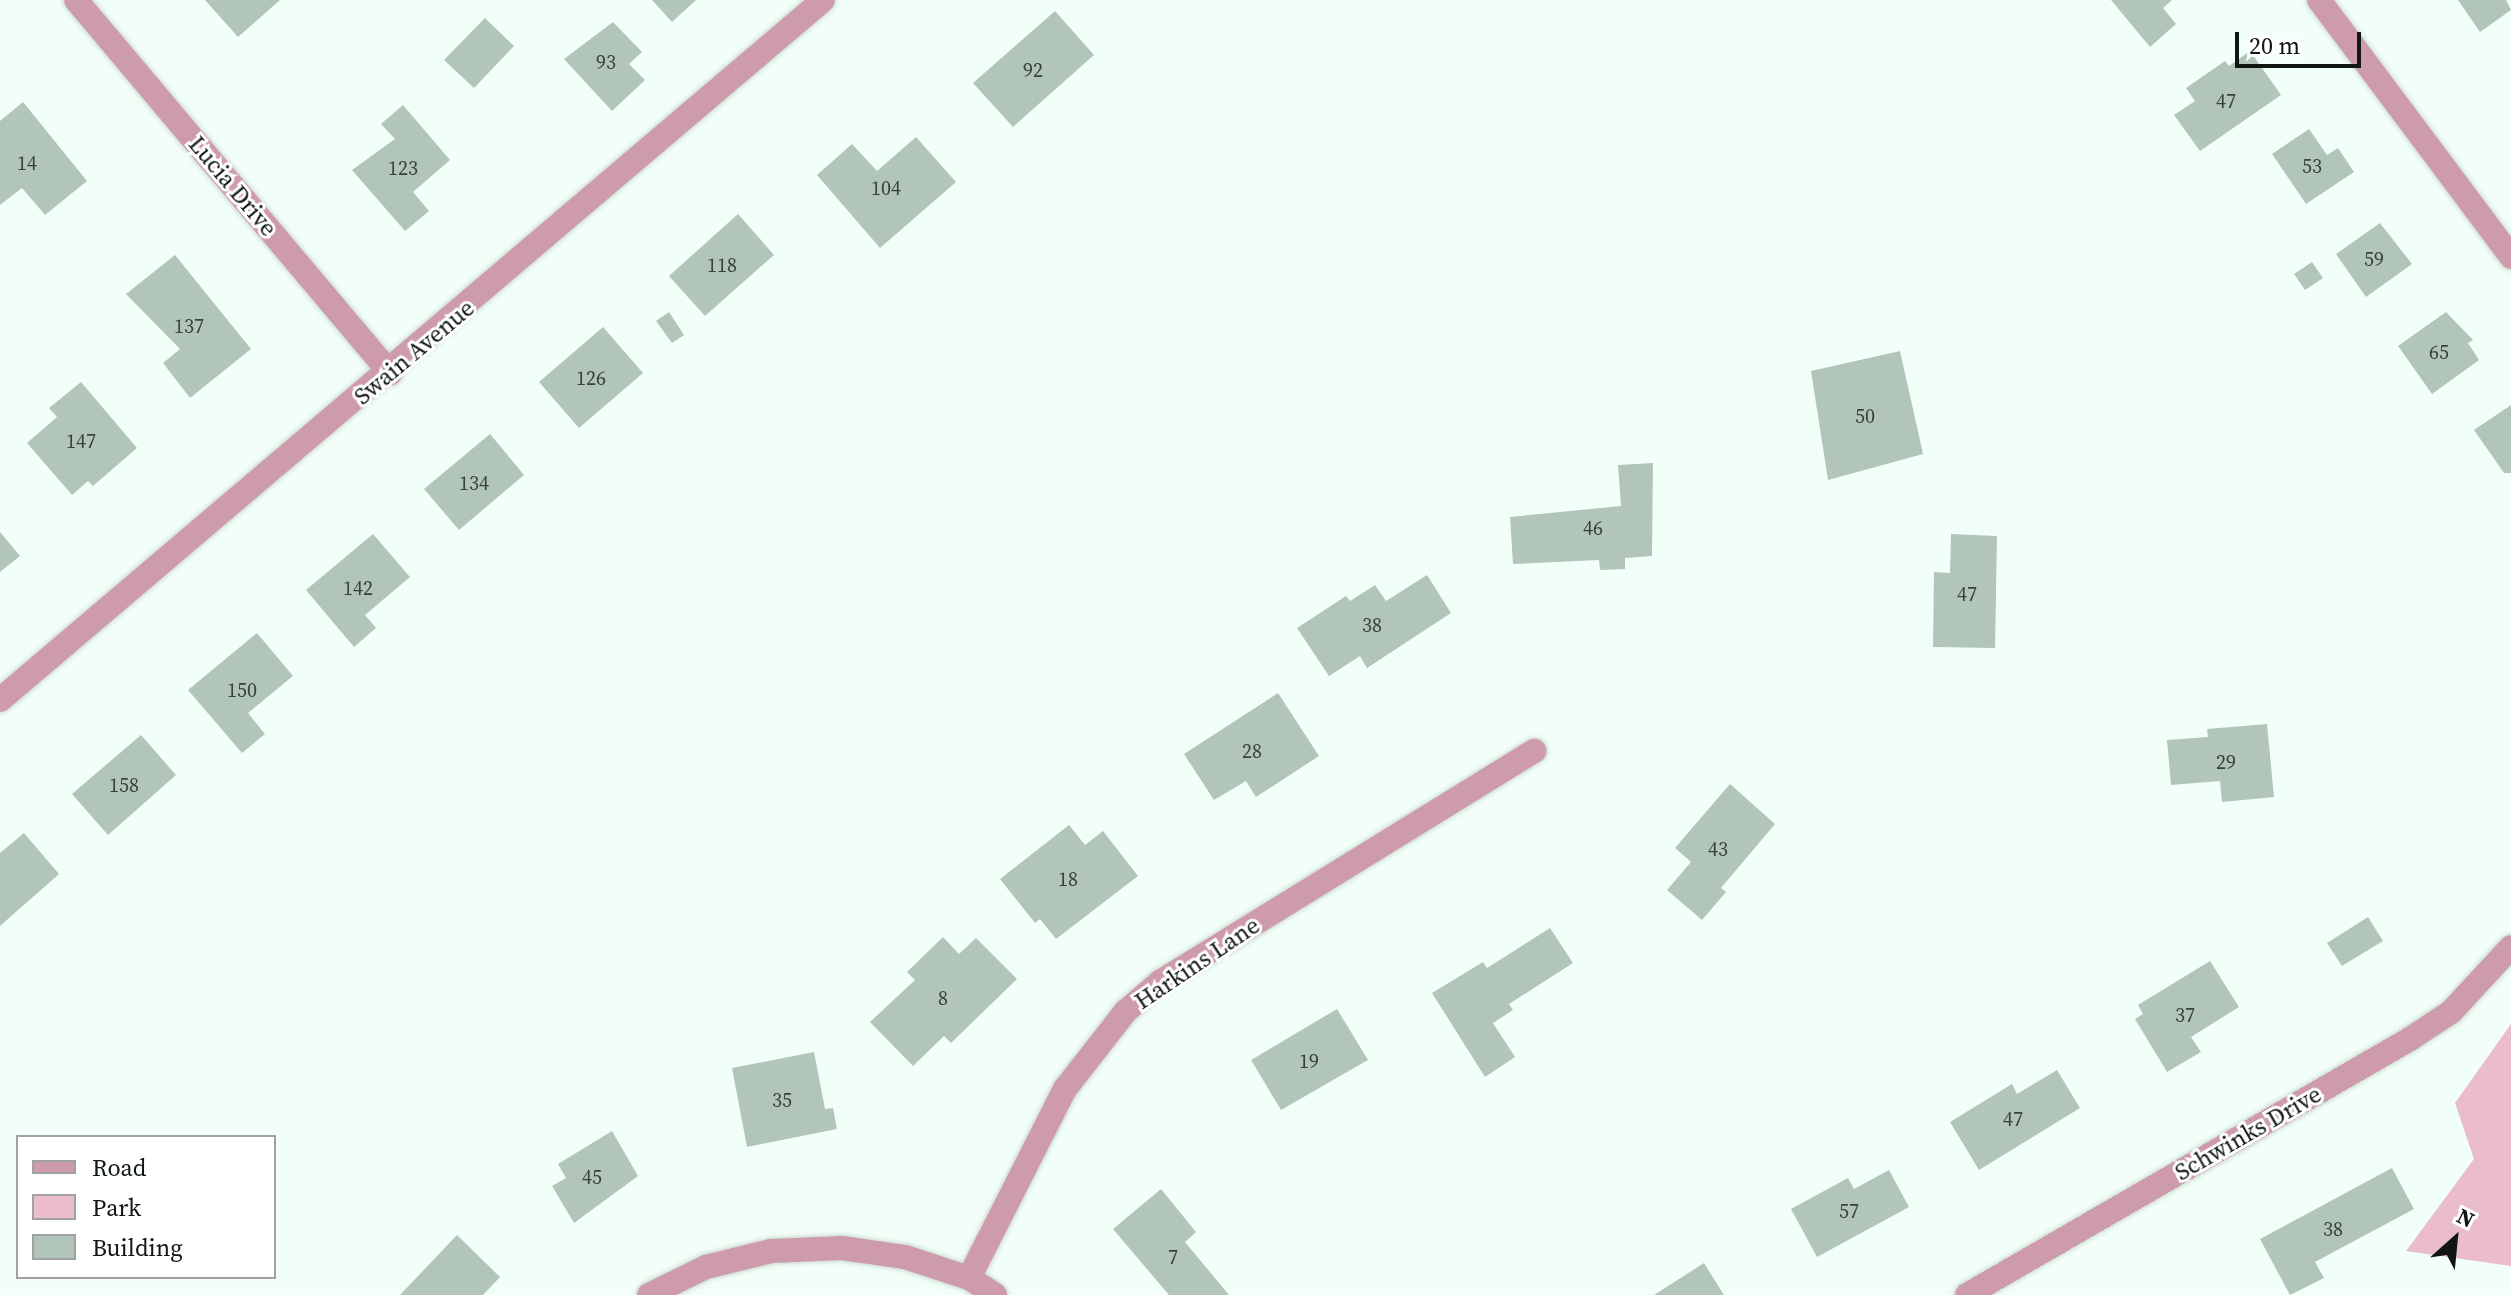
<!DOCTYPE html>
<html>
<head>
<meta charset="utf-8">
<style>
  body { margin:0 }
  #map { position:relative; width:2511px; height:1295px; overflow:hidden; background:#f2fff8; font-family:"Source Serif 4",serif }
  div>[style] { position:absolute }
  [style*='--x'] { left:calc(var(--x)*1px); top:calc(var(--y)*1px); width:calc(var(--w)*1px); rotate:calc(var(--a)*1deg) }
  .green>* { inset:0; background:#ebbcc9 }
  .building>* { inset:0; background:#b1c5ba }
  .roads { filter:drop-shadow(0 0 2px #cedad3) drop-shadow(0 0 2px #cedad3) }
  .minor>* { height:24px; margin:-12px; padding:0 12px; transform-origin:12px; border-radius:12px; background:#ce9baa }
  span { translate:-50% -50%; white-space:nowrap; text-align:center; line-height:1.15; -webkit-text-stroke:6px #fff; paint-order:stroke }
  .number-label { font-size:20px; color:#38423d }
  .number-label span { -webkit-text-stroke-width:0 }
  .street-label { font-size:24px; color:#101713 }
  .legend { position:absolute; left:16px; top:1135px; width:260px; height:144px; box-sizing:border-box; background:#fff; border:2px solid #9fa2a1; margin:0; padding:10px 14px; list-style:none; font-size:24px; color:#101713 }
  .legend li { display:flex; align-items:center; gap:16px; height:40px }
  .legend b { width:40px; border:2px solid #9fa2a1 }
  .north { position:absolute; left:2415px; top:1199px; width:80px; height:80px; -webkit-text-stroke:6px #fff; paint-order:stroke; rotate:27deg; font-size:22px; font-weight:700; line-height:32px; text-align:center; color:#101713 }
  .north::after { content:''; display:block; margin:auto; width:28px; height:36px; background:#101713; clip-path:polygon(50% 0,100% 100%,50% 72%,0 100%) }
  .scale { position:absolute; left:2235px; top:32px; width:126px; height:36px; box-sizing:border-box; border:4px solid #101713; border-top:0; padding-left:10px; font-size:24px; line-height:28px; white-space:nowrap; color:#101713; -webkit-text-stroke:6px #fff; paint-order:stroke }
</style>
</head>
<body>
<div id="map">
  <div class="green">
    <i style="clip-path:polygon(2511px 1024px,2511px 1266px,2406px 1251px,2474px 1159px,2455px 1103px)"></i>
  </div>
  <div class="building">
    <i style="clip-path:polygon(205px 0,280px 0,238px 37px)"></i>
    <i style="clip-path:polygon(652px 0,696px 0,672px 22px)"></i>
    <i style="clip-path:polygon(2111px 0,2172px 0,2163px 8px,2176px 24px,2150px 47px)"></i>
    <i style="clip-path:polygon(2458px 0,2506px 0,2511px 10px,2480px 32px)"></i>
    <i style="clip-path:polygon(1055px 11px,1094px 55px,1013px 127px,973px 83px)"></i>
    <i style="clip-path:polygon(485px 18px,514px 46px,474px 88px,444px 60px)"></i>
    <i style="clip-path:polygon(613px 22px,642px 52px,629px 64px,645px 80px,612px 111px,564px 59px)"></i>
    <i style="clip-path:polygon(2250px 51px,2281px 95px,2200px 151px,2174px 115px,2195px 101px,2186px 88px,2225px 61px,2229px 66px)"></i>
    <i style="clip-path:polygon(23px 102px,87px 181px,45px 215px,22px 188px,0 205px,0 121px)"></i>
    <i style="clip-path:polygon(403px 105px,450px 160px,413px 192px,429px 211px,405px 231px,352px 170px,395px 139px,381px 124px)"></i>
    <i style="clip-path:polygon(2309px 129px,2327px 155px,2338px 148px,2354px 172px,2306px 204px,2272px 154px)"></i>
    <i style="clip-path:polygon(916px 137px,956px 182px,880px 248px,817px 175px,852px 144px,877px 171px)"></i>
    <i style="clip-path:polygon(738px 214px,774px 255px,705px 316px,669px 276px)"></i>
    <i style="clip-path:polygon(2380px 223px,2412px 264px,2366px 297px,2336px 254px)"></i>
    <i style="clip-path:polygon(175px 255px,251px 349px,190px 398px,163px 363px,180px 349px,126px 294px)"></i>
    <i style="clip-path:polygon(2312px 262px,2323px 278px,2305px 290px,2294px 274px)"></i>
    <i style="clip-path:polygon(669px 312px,684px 335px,672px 343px,656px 321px)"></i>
    <i style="clip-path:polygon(2446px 312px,2473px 340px,2468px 343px,2479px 360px,2432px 394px,2398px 346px)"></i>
    <i style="clip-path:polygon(603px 327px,643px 373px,579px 428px,539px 382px)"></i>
    <i style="clip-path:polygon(1900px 351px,1923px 454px,1828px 480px,1811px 371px)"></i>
    <i style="clip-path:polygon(81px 382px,137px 448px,93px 486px,88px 481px,72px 495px,27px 443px,57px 417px,49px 408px)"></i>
    <i style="clip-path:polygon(2511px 405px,2511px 473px,2504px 473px,2474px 430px)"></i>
    <i style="clip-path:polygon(490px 434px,524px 475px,459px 530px,424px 489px)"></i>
    <i style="clip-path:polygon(1653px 463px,1652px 556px,1625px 558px,1625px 569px,1600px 570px,1599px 560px,1513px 564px,1510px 517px,1621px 506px,1618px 465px)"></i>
    <i style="clip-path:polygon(0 532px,20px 556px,0 572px)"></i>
    <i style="clip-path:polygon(373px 534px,410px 577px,365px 615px,376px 628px,354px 647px,306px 590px)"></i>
    <i style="clip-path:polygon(1951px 534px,1997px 536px,1995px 648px,1933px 647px,1934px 572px,1950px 573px)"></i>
    <i style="clip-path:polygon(1427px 575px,1451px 613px,1367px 668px,1360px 656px,1329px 676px,1297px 628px,1346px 596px,1350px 601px,1375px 585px,1386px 601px)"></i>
    <i style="clip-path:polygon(257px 633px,293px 676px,248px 713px,265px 734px,242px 753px,188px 690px)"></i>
    <i style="clip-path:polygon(1278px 693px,1319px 756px,1256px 797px,1246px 781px,1214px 800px,1184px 754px)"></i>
    <i style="clip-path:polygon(2267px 724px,2274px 797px,2222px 802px,2220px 781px,2171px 785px,2167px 740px,2208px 737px,2207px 729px)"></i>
    <i style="clip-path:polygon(141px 735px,176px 775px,108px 835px,72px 794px)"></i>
    <i style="clip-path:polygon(1730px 784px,1775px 824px,1721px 888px,1726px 892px,1702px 920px,1667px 890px,1691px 862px,1675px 848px)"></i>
    <i style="clip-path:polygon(1069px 825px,1085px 845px,1103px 831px,1138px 876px,1056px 939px,1040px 919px,1035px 923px,1000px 879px)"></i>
    <i style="clip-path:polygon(24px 833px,59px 874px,0 926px,0 853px)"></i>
    <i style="clip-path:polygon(2368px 917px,2383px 941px,2342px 966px,2327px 943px)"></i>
    <i style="clip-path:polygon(1550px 928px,1573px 963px,1509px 1004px,1513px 1010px,1493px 1023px,1515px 1057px,1485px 1077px,1432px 993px,1483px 962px,1487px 968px)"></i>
    <i style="clip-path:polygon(943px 937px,959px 954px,976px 938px,1017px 979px,951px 1043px,944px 1036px,913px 1066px,870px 1022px,915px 980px,907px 972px)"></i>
    <i style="clip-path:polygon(2210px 961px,2239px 1007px,2191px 1037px,2201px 1052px,2167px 1072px,2135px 1019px,2143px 1014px,2138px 1005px)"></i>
    <i style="clip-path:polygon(1337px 1009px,1368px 1060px,1281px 1110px,1251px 1060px)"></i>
    <i style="clip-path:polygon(814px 1052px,825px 1109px,833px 1108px,837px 1129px,747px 1147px,732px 1068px)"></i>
    <i style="clip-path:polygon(2057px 1070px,2080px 1108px,1979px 1170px,1950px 1122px,2012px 1084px,2017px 1094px)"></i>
    <i style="clip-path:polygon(612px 1131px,638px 1176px,574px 1223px,552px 1186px,566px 1178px,558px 1164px)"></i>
    <i style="clip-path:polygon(2392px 1168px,2414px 1209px,2315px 1262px,2324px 1278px,2290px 1295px,2260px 1239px)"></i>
    <i style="clip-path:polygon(1889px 1170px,1909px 1207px,1817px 1257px,1791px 1209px,1848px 1178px,1854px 1189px)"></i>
    <i style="clip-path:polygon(1161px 1189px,1196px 1232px,1185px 1242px,1229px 1295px,1169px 1295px,1113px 1229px)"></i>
    <i style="clip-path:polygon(457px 1235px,500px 1277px,483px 1295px,400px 1295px)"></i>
    <i style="clip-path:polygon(1704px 1263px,1724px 1295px,1654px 1295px)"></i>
  </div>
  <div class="roads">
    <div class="minor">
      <i style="--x:76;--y:0;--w:488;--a:49.9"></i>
      <i style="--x:2319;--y:0;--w:321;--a:53.2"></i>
      <i style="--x:0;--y:700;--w:1080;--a:-40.38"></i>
      <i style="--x:969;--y:1278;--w:212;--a:-63.1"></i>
      <i style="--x:1065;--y:1089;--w:99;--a:-52"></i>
      <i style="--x:1126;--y:1011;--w:45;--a:-40.5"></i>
      <i style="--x:1160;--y:982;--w:440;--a:-31.7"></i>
      <i style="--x:649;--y:1295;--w:64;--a:-26.2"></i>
      <i style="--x:706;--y:1267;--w:67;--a:-13.8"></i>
      <i style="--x:771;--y:1251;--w:71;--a:-2.4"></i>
      <i style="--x:842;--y:1248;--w:64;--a:8.1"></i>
      <i style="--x:905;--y:1257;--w:67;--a:18.2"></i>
      <i style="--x:969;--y:1278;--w:31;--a:33"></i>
      <i style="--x:1967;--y:1295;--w:512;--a:-30.02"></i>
      <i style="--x:2410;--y:1039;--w:49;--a:-33.4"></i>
      <i style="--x:2451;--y:1012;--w:88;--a:-47.3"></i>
    </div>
  </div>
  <div class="number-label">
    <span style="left:606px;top:62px">93</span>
    <span style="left:1033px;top:70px">92</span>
    <span style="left:2226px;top:101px">47</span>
    <span style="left:27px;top:163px">14</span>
    <span style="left:2312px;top:166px">53</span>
    <span style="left:403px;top:168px">123</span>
    <span style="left:886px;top:188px">104</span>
    <span style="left:2374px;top:259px">59</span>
    <span style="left:722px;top:265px">118</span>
    <span style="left:189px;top:326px">137</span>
    <span style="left:2439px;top:352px">65</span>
    <span style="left:591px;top:378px">126</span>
    <span style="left:1865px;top:416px">50</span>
    <span style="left:81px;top:441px">147</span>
    <span style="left:474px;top:483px">134</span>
    <span style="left:1593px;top:528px">46</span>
    <span style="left:358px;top:588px">142</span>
    <span style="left:1967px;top:594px">47</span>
    <span style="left:1372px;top:625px">38</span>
    <span style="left:242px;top:690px">150</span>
    <span style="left:1252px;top:751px">28</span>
    <span style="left:2226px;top:762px">29</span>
    <span style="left:124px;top:785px">158</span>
    <span style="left:1718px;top:849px">43</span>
    <span style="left:1068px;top:879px">18</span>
    <span style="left:943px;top:998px">8</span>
    <span style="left:2185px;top:1015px">37</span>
    <span style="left:1309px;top:1061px">19</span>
    <span style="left:782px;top:1100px">35</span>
    <span style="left:2013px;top:1119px">47</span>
    <span style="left:592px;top:1177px">45</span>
    <span style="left:1849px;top:1211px">57</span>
    <span style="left:2333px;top:1229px">38</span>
    <span style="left:1173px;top:1257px">7</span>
  </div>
  <div class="street-label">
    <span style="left:233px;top:186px;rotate:50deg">Lucia Drive</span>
    <span style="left:414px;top:352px;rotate:-40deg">Swain Avenue</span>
    <span style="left:1197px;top:963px;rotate:-34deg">Harkins Lane</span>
    <span style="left:2248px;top:1133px;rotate:-30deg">Schwinks Drive</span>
  </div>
  <ul class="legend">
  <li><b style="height:10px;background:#ce9baa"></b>Road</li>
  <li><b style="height:22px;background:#ebbcc9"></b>Park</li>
  <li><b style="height:22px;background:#b1c5ba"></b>Building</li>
  </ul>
  <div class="north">N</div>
  <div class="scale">20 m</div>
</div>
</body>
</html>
